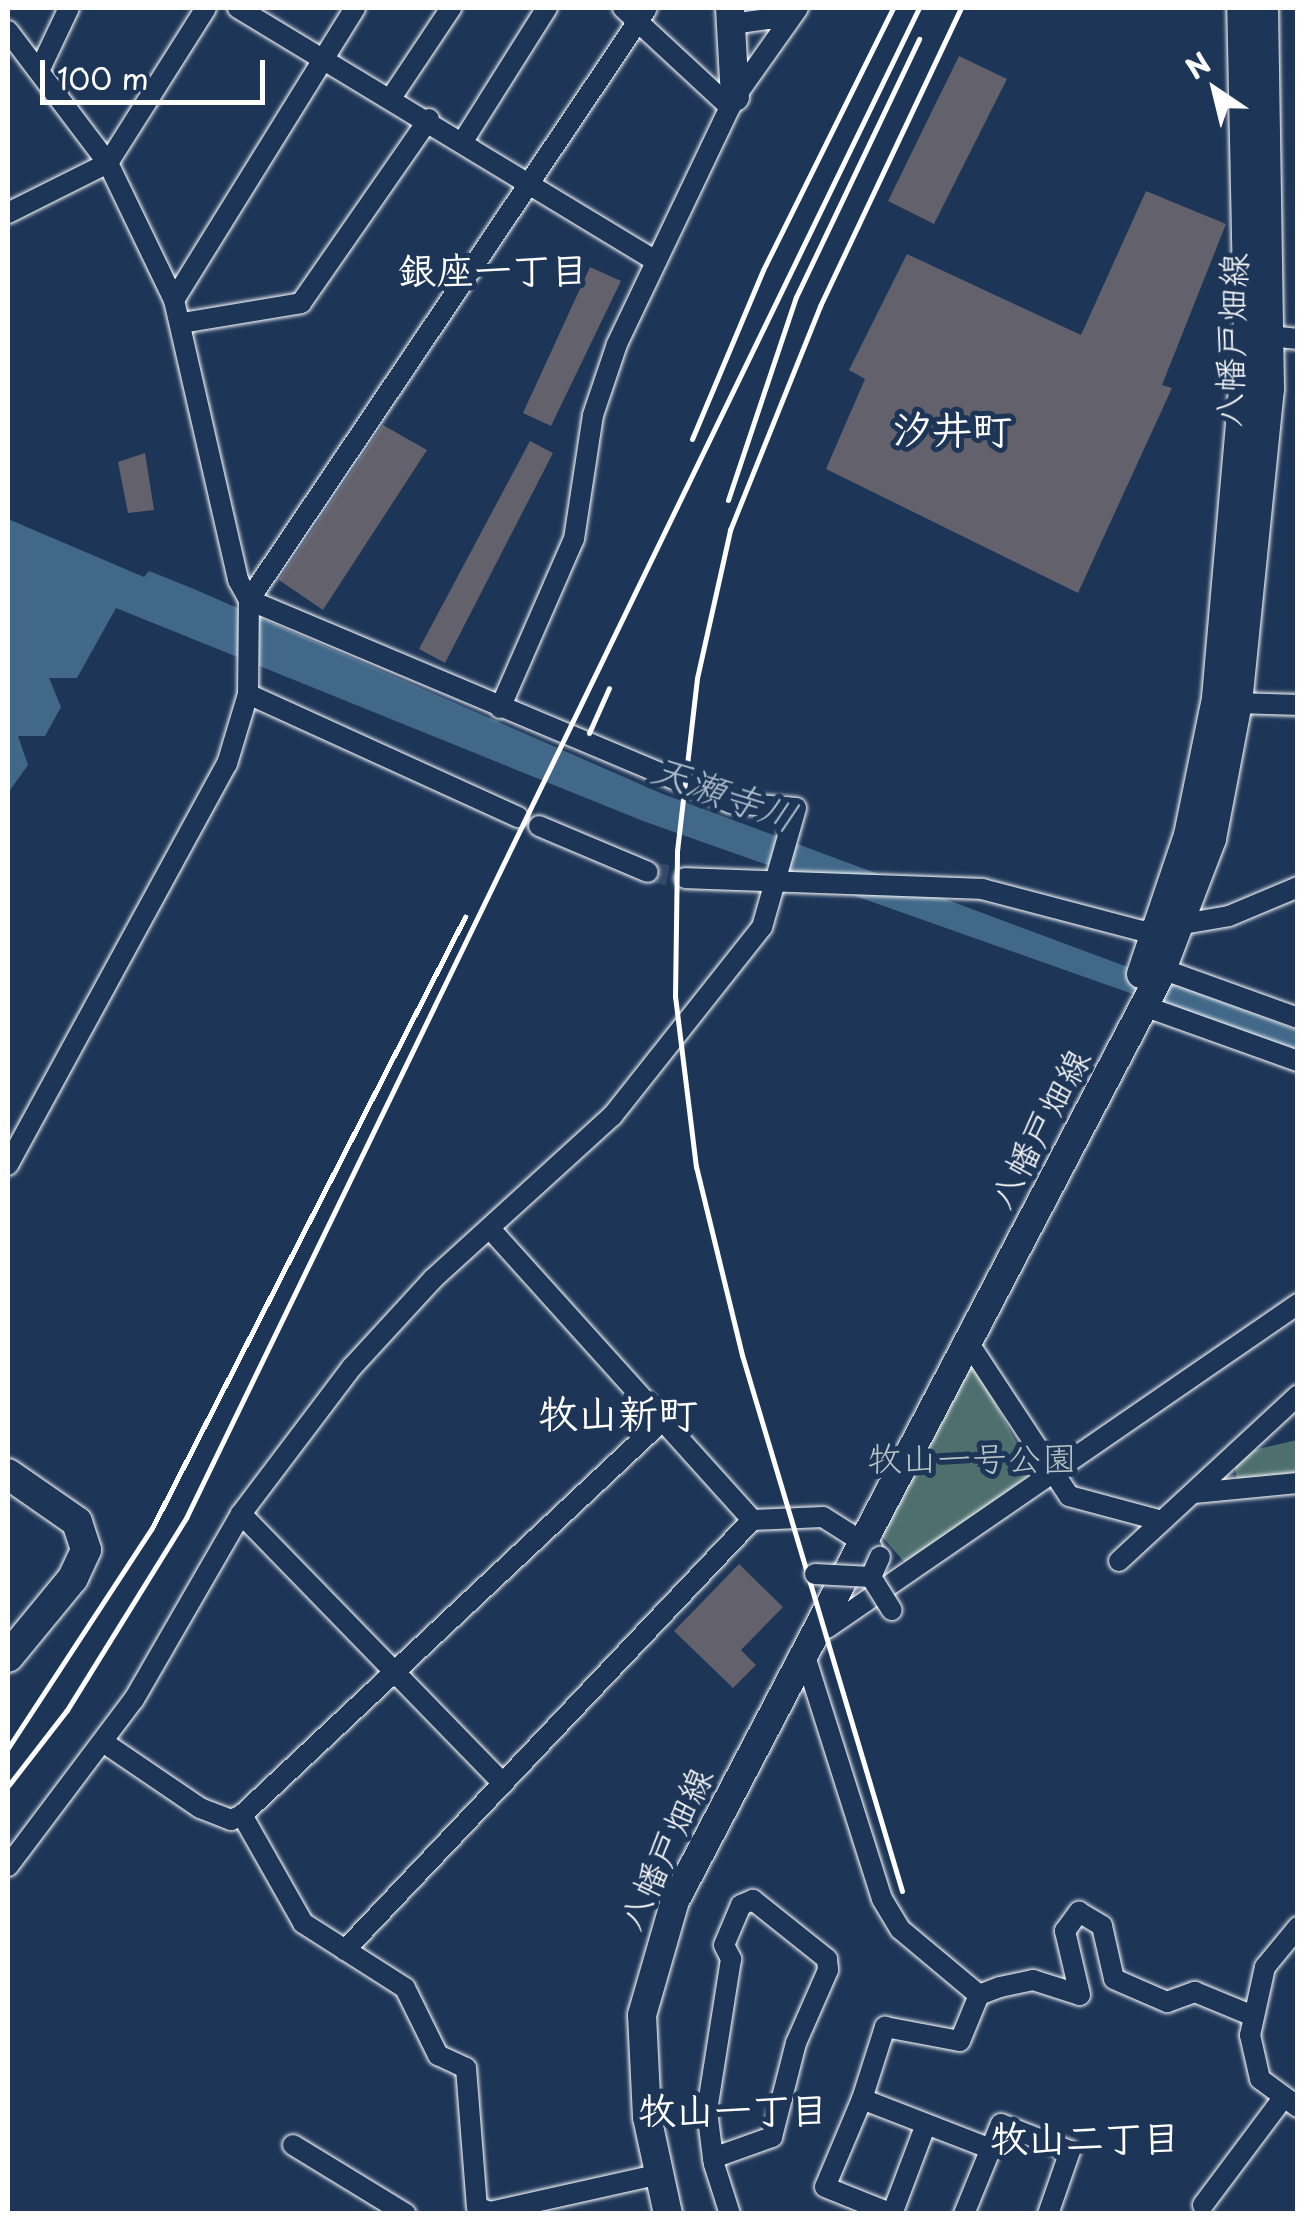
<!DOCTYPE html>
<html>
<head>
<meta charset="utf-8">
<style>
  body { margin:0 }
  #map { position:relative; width:1305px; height:2221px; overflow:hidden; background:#1d3557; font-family:"Playpen Sans","Klee One",sans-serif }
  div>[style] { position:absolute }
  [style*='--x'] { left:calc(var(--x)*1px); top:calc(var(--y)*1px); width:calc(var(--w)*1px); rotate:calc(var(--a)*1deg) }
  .green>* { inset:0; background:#4f6f6f }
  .water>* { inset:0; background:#416888 }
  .building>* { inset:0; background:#62616c }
  .minor-tunnel>* { height:20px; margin-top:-10px; transform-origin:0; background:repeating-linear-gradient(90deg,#344968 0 20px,transparent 0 30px) }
  .roads { filter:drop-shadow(0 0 2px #fff) drop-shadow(0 0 2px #fff) }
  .minor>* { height:20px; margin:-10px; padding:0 10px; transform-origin:10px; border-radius:10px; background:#1d3557 }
  .major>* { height:28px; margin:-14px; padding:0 14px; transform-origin:14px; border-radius:14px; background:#1d3557 }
  .highway>* { height:30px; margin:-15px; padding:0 15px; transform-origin:15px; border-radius:15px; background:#1d3557 }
  .rail>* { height:5px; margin:-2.5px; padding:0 2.5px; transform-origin:2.5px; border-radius:2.5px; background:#fff }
  .bridges { filter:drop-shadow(0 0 2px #fff) drop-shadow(0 0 2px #fff) }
  .minor-bridge>* { height:20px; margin:-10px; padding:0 10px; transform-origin:10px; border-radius:10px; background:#1d3557 }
  span { translate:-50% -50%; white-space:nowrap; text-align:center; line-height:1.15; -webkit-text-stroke:10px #1d3557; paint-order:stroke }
  .street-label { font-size:35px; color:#fff }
  .park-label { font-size:35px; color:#b9c5c5 }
  .neighbourhood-label { font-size:38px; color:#fff; font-weight:700 }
  .water-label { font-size:38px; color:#b3c3cf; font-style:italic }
  .quarter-label { font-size:40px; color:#fff; font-weight:700 }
  .frame { position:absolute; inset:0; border:10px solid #fff; pointer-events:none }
  .north { position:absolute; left:1165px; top:40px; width:100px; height:100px; -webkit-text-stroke:8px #1d3557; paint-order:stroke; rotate:325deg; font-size:28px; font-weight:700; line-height:40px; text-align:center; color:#fff }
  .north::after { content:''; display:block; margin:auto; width:35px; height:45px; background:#fff; clip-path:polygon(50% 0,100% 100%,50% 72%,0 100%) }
  .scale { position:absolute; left:40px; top:60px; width:225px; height:45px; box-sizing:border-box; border:5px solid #fff; border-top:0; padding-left:12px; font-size:30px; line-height:35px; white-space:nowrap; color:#fff; -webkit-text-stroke:8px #1d3557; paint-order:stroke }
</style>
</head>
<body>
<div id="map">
  <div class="green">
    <i style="clip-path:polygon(970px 1357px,1033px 1473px,906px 1564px,879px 1533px)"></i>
    <i style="clip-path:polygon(1297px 1440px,1297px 1476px,1237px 1481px,1235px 1466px,1254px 1450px)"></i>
  </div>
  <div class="water">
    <i style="clip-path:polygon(8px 519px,144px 577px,149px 571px,194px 589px,663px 794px,1297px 1030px,1297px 1052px,643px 821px,116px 608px,77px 678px,49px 678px,61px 707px,45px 736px,18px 736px,28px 765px,8px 793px)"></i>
  </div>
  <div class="building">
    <i style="clip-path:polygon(959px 56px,1007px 79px,934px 224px,888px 201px)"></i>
    <i style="clip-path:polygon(1146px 191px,1226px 224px,1162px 385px,1172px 388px,1078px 593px,826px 469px,865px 379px,849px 370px,907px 254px,1081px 335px)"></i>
    <i style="clip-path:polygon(590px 267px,621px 281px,551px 426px,523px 413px)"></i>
    <i style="clip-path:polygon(383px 425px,427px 450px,323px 610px,279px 580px)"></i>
    <i style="clip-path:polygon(530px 441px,553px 453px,445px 663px,419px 649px)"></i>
    <i style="clip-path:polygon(145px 453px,154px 510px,128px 513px,118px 462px)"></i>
    <i style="clip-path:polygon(739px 1564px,783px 1607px,741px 1650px,756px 1665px,733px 1688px,674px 1631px)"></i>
  </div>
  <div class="minor-tunnel">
    <i style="--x:648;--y:872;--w:37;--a:9"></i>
  </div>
  <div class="roads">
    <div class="minor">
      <i style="--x:238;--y:8;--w:486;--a:31.2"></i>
      <i style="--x:623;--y:8;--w:146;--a:42.8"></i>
      <i style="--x:739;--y:23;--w:30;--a:-8"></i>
      <i style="--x:769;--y:19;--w:14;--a:-54"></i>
      <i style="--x:8;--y:31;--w:166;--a:52.9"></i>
      <i style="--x:108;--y:163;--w:152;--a:64.3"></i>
      <i style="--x:174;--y:300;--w:287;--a:77.1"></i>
      <i style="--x:238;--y:580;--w:23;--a:61"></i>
      <i style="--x:249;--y:600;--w:523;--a:22.84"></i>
      <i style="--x:731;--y:803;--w:65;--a:4.4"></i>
      <i style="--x:796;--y:808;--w:124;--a:105.9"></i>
      <i style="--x:762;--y:927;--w:241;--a:128.4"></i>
      <i style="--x:612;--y:1116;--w:242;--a:137.7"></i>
      <i style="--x:433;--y:1279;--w:120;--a:132.6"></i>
      <i style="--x:352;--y:1367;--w:184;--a:127.1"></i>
      <i style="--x:241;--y:1514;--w:214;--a:120"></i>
      <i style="--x:134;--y:1699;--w:209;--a:127"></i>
      <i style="--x:40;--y:69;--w:68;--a:-64.6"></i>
      <i style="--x:393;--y:95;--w:105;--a:-56.3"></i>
      <i style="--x:465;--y:138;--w:154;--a:-57.8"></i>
      <i style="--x:8;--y:213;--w:112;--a:-26.6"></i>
      <i style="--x:108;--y:163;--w:183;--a:-57.7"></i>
      <i style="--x:174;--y:300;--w:344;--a:-58.2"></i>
      <i style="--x:182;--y:323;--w:121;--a:-9.5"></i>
      <i style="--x:301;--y:303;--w:224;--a:-55.2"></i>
      <i style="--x:1270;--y:336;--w:28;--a:6"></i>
      <i style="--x:248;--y:694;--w:297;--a:24.5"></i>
      <i style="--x:1238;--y:703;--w:60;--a:1.9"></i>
      <i style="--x:500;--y:708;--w:184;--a:-66.4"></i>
      <i style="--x:574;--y:539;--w:125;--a:-81.3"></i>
      <i style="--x:593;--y:415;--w:75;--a:-71.3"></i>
      <i style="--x:617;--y:344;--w:274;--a:-64.5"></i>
      <i style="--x:735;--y:97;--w:109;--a:-54.7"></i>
      <i style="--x:539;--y:826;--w:118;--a:22.9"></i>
      <i style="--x:685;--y:878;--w:297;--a:2.1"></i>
      <i style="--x:982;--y:889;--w:165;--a:14.7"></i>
      <i style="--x:1142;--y:931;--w:88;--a:-9.8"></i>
      <i style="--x:1229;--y:916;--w:75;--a:-22.8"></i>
      <i style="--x:1162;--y:969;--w:145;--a:19.8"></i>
      <i style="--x:1144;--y:1006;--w:164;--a:19.7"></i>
      <i style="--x:8;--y:1165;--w:457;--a:-61.4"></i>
      <i style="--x:227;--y:764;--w:73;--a:-73.3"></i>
      <i style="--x:248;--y:694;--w:94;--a:-89.4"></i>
      <i style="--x:249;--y:600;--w:713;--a:-56.09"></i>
      <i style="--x:493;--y:1232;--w:387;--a:48"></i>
      <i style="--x:752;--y:1520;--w:71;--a:-2.4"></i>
      <i style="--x:823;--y:1517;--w:58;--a:32.3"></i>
      <i style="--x:968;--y:1342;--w:184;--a:56.7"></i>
      <i style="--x:1069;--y:1496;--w:96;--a:15"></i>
      <i style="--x:1194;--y:1493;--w:104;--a:-5.5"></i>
      <i style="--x:241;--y:1514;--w:376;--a:45.8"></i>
      <i style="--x:1119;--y:1561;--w:244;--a:-42.8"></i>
      <i style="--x:827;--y:1628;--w:572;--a:-34.52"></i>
      <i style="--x:804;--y:1653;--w:258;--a:72.4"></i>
      <i style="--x:882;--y:1899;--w:35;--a:59"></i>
      <i style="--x:900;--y:1929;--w:103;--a:39.9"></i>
      <i style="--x:103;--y:1742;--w:117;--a:34.2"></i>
      <i style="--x:200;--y:1808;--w:33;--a:21"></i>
      <i style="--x:231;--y:1820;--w:12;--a:-24"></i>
      <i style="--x:242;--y:1815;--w:577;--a:-43.18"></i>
      <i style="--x:242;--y:1815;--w:124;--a:60.5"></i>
      <i style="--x:303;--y:1923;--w:121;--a:32.5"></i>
      <i style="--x:405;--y:1988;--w:75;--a:63.8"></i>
      <i style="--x:438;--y:2055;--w:31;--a:25"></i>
      <i style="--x:466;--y:2068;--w:139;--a:85.5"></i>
      <i style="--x:477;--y:2207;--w:14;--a:21"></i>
      <i style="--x:490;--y:2212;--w:170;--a:-12.6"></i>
      <i style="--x:1298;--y:1927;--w:52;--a:129.5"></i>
      <i style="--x:1265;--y:1967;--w:70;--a:102.4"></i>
      <i style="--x:1250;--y:2035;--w:45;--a:77.2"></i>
      <i style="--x:1260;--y:2079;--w:47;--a:36.4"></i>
      <i style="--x:345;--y:1950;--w:592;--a:-46.57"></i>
      <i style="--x:862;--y:2099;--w:95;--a:112.8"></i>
      <i style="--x:825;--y:2187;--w:72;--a:21.9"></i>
      <i style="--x:293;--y:2145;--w:132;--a:31.4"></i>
      <i style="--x:991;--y:2149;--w:138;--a:-158.8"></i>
      <i style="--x:862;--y:2099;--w:76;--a:-72.3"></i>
      <i style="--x:885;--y:2027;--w:76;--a:10.6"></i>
      <i style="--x:960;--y:2041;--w:50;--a:-67.6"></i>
      <i style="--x:979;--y:1995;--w:22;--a:-21"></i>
      <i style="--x:1000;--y:1987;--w:34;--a:-12"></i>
      <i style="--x:1033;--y:1980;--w:49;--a:17.7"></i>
      <i style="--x:1080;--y:1995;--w:66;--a:-103.2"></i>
      <i style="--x:1065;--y:1931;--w:24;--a:-54"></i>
      <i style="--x:1079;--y:1912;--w:27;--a:31"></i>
      <i style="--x:1102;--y:1926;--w:54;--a:77.2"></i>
      <i style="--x:1114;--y:1979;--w:58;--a:23.5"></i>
      <i style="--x:1167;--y:2002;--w:30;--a:-20"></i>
      <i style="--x:1195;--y:1992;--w:63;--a:22.5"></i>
      <i style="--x:713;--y:2158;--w:63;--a:-19.6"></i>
      <i style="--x:772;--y:2137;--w:97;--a:-75.7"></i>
      <i style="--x:796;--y:2043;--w:80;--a:-66.3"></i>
      <i style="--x:828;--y:1970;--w:11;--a:-95"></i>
      <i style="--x:827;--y:1959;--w:95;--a:-141.4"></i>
      <i style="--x:753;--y:1900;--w:13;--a:157"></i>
      <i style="--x:741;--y:1905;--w:43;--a:113"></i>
      <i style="--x:724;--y:1945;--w:16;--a:63"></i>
      <i style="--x:731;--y:1959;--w:154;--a:99"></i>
      <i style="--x:707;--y:2111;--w:47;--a:82.7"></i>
      <i style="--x:713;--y:2158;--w:6;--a:81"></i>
      <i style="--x:714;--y:2164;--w:52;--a:72.3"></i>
      <i style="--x:1203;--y:2205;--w:134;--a:-53.2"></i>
      <i style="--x:892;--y:2214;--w:96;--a:-69.3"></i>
      <i style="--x:964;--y:2214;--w:97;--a:-67.7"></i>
      <i style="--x:1001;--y:2124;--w:74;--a:21.4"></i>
      <i style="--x:1070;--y:2151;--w:67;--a:109.2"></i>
    </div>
    <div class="major">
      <i style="--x:730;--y:8;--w:89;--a:86.8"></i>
      <i style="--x:1141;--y:974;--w:147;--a:-71.3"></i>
      <i style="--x:1188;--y:835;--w:140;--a:-78.4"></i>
      <i style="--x:1216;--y:698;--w:368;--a:-85"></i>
      <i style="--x:1248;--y:331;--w:323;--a:-91.2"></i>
      <i style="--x:668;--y:2214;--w:99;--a:-102.2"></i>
      <i style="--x:647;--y:2117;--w:102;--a:-92.8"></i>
      <i style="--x:642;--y:2015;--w:119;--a:-73.9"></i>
      <i style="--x:675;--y:1901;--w:1043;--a:-62.35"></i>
      <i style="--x:1159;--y:977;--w:148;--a:-69"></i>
      <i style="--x:1212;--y:839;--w:138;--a:-79.2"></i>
      <i style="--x:1238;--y:703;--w:316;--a:-84.2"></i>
      <i style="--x:1270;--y:389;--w:381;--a:-90.9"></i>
    </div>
    <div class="highway">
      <i style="--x:8;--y:1474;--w:84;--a:34.8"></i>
      <i style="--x:77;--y:1522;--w:29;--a:72"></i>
      <i style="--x:86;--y:1550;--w:31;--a:115"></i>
      <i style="--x:73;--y:1578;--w:102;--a:129.4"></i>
    </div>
  </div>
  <div class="rail">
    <i style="--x:692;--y:439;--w:183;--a:-67.2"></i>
    <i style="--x:763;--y:270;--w:292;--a:-63.6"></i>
    <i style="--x:728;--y:500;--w:214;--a:-71.5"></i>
    <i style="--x:796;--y:297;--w:286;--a:-64.5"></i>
    <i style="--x:589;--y:733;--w:49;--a:-66"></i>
    <i style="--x:8;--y:1748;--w:263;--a:-56.8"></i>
    <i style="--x:152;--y:1528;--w:687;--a:-62.88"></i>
    <i style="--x:8;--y:1786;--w:96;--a:-52.2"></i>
    <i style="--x:67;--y:1710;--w:226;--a:-58.2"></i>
    <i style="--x:186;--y:1518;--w:1679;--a:-64.11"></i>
    <i style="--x:902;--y:1891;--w:559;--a:-106.62"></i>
    <i style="--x:742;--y:1355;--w:194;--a:-103.7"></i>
    <i style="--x:696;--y:1167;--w:171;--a:-97"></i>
    <i style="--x:675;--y:997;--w:146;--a:-89.2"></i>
    <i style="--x:677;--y:851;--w:174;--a:-83.4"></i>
    <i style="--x:697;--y:678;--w:152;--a:-77.4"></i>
    <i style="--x:730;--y:530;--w:241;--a:-68.1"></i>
    <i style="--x:820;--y:306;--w:330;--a:-64.7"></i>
  </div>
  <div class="bridges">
    <div class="minor-bridge">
      <i style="--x:815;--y:1574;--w:56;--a:3.1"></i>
      <i style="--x:871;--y:1577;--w:22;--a:-66"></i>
      <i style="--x:871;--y:1577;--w:39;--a:58"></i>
    </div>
  </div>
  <div class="street-label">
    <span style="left:1230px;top:340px;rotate:-88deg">八幡戸畑線</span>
    <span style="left:1038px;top:1128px;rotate:-62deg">八幡戸畑線</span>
    <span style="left:664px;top:1848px;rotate:-65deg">八幡戸畑線</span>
  </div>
  <div class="park-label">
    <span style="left:972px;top:1457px">牧山一号公園</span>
  </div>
  <div class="neighbourhood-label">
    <span style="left:493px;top:269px">銀座一丁目</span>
    <span style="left:733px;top:2109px">牧山一丁目</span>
    <span style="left:1085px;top:2137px">牧山二丁目</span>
  </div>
  <div class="water-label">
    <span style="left:725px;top:792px;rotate:20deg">天瀬寺川</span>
  </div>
  <div class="quarter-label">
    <span style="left:952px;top:428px">汐井町</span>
    <span style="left:618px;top:1412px">牧山新町</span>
  </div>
  <div class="frame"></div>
  <div class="north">N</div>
  <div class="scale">100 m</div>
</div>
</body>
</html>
